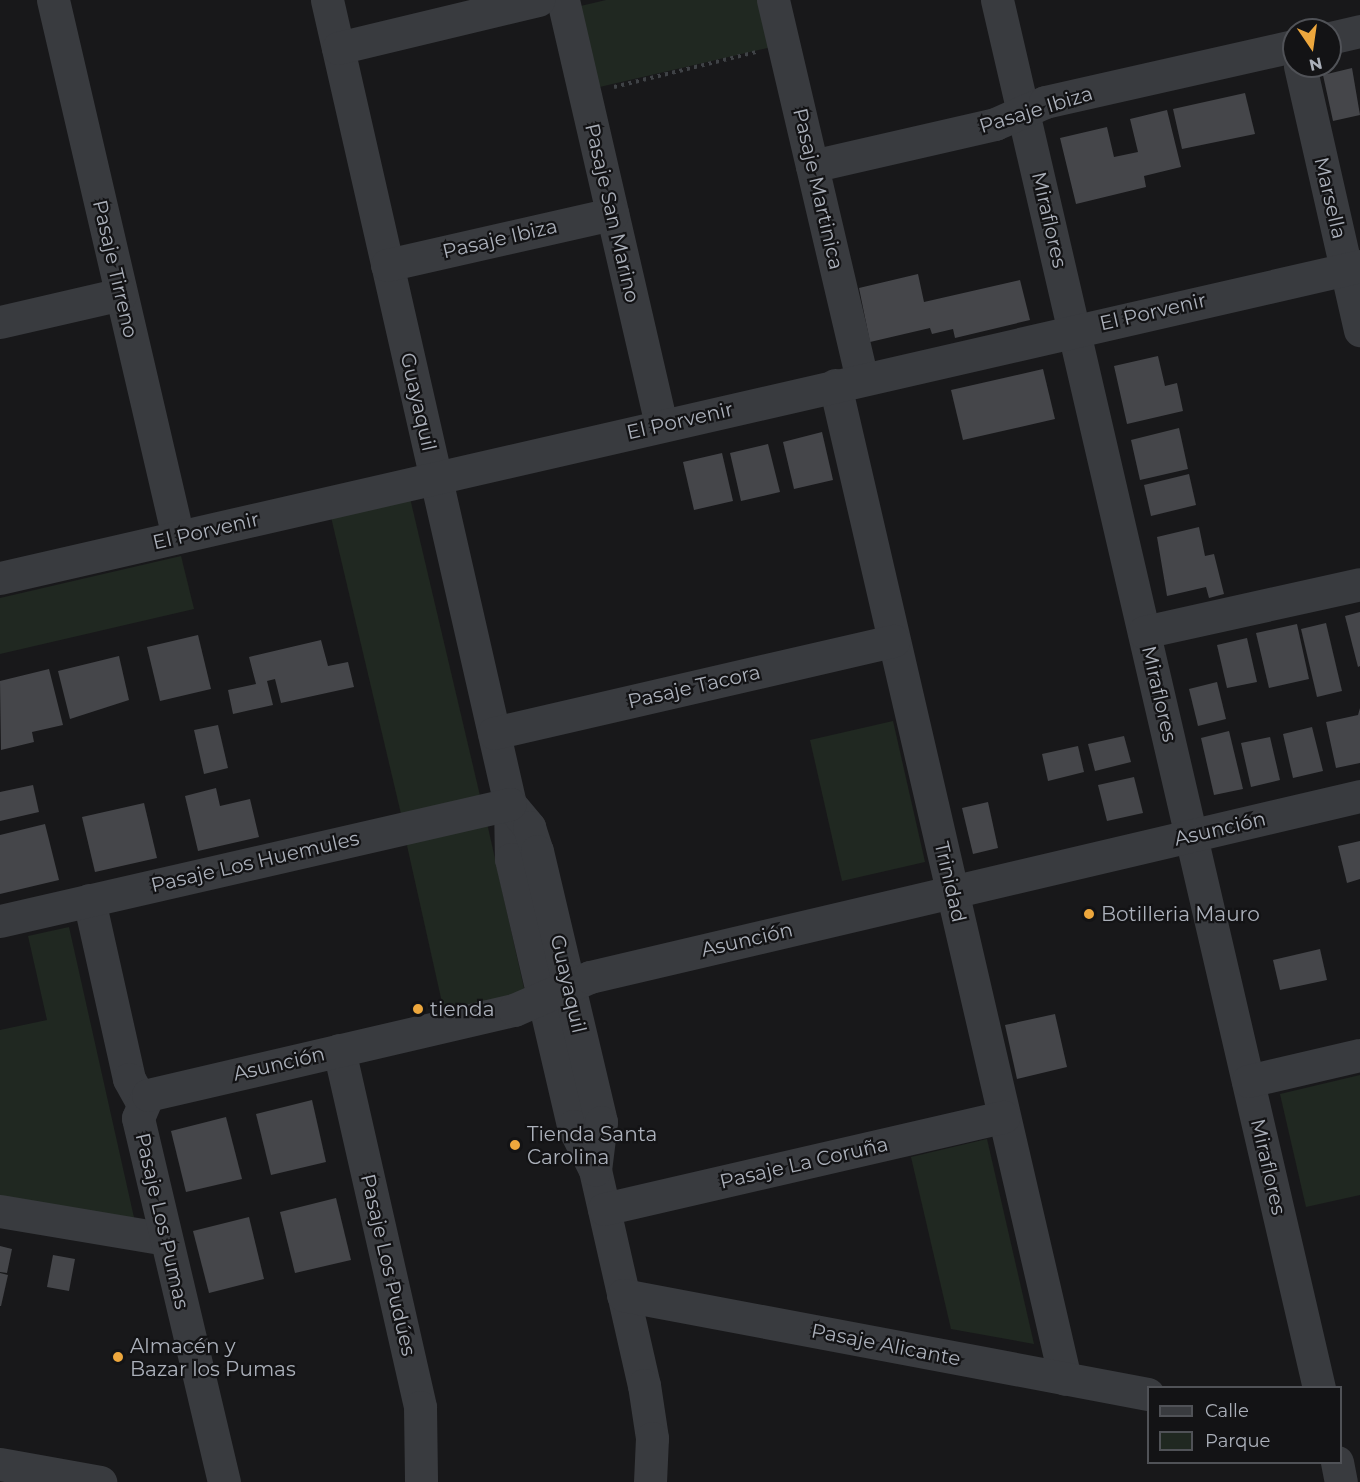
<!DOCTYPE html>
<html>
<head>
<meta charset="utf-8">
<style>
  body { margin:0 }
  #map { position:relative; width:1360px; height:1482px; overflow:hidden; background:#18181a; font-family:Montserrat,sans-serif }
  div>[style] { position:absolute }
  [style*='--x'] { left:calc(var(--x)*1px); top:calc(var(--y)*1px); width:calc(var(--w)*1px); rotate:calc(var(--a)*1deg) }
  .green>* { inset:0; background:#202821 }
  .building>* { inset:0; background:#45464a }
  .path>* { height:4px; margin-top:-2px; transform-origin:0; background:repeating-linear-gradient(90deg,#3f4246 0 3px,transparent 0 7.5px) }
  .minor>* { height:33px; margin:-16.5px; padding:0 16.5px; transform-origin:16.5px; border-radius:16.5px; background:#393b3f }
  .dots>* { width:16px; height:16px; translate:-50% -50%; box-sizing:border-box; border:3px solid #131315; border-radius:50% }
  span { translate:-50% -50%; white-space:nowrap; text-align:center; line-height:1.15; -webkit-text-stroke:4.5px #131315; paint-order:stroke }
  .street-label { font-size:20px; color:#abb0ba }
  .poi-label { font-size:20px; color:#abb0ba }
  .left { translate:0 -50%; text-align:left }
  .legend { position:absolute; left:1147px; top:1386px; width:195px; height:78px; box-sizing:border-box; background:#131315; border:2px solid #505257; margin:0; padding:8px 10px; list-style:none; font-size:18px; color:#abb0ba }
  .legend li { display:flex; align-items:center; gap:12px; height:30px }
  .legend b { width:30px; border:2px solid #505257 }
  .north { position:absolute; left:1282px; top:18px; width:60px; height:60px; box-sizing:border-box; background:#131315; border:2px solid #505257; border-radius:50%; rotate:167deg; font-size:16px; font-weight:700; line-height:24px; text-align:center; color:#abb0ba }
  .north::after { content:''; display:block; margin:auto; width:21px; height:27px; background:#eda73d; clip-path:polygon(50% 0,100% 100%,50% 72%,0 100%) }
</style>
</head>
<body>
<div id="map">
  <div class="green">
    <i style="clip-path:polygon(606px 0,761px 0,772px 47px,591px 89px,572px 8px)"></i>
    <i style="clip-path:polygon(410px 498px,481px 800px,402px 818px,331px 517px)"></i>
    <i style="clip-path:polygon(181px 556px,194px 609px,0 654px,0 598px)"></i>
    <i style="clip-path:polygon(893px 721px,925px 862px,842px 881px,810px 740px)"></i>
    <i style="clip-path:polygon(487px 823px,526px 997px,445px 1016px,406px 841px)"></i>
    <i style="clip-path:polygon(69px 927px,135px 1222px,0 1197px,0 1030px,47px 1020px,28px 936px)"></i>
    <i style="clip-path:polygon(1360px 1075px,1360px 1195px,1306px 1207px,1280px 1094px)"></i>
    <i style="clip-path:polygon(987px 1139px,1034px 1344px,951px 1329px,911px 1157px)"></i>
  </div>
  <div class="building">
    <i style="clip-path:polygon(1352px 68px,1360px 115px,1333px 121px,1323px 75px)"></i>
    <i style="clip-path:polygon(1245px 93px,1255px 134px,1182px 149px,1173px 109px)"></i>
    <i style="clip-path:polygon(1167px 110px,1181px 167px,1144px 176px,1146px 187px,1076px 204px,1060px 138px,1107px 127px,1114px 157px,1138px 152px,1130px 119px)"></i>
    <i style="clip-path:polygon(918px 274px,924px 302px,1020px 280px,1030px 320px,955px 338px,953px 329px,932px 334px,930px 328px,870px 342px,859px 288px)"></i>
    <i style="clip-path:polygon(1158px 356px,1165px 386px,1177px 383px,1183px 411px,1127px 424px,1114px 366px)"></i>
    <i style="clip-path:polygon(1043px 369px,1055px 419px,963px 440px,951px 390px)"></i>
    <i style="clip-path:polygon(1179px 428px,1188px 469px,1140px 480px,1131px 440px)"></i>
    <i style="clip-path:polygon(822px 432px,833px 480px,794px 489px,783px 442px)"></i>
    <i style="clip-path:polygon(768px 444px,780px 492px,741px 501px,730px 453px)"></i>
    <i style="clip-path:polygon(722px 453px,733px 501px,694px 510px,683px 462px)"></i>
    <i style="clip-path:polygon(1189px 474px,1196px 505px,1151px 516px,1144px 485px)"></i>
    <i style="clip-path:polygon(1199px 527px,1205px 556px,1214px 554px,1224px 594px,1209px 598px,1206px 587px,1167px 596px,1157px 537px)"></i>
    <i style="clip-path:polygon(1360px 612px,1360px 666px,1358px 667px,1345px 616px)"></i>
    <i style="clip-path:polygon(1326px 623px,1342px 691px,1317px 697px,1301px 629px)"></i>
    <i style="clip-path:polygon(1297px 624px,1309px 679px,1269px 688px,1256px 633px)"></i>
    <i style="clip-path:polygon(198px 635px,211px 689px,160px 701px,147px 647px)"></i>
    <i style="clip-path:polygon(1247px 638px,1257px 682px,1227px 688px,1217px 645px)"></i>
    <i style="clip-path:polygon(321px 640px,328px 666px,348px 662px,354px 687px,281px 703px,275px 679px,267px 681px,273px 705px,233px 714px,228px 690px,256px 684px,249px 657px)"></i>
    <i style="clip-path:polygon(119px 656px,129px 700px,70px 719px,58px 671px)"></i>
    <i style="clip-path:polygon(49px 669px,63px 725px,32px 732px,34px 742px,1px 750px,0 681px)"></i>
    <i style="clip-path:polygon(1217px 682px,1226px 719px,1198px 726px,1189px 689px)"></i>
    <i style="clip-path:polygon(1360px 708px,1360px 763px,1336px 768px,1326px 722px,1358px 715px)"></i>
    <i style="clip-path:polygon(218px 725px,228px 768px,204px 774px,194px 730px)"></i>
    <i style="clip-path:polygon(1312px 727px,1323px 771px,1293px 778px,1283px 734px)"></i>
    <i style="clip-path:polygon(1229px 731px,1243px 789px,1214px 795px,1201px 738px)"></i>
    <i style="clip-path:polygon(1124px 736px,1131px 762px,1095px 771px,1088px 744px)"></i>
    <i style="clip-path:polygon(1270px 737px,1280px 780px,1251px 787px,1241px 743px)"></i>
    <i style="clip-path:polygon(1078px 746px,1084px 772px,1048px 781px,1042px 754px)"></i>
    <i style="clip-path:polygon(1134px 777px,1143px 813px,1107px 821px,1098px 785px)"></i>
    <i style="clip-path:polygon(33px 785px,39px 812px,0 821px,0 792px)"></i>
    <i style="clip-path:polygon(216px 788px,220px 806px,250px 799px,259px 837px,198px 851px,185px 796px)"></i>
    <i style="clip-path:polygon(988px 802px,998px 848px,973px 854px,962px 808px)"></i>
    <i style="clip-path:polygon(144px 803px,157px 858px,95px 872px,82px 817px)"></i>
    <i style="clip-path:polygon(45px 824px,59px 880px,0 894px,0 835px)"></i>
    <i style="clip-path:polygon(1360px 841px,1360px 879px,1347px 883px,1338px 846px)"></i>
    <i style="clip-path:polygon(1320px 949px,1327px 980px,1280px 990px,1273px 960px)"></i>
    <i style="clip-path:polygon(1055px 1014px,1067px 1067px,1017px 1079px,1005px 1025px)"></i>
    <i style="clip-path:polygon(312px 1100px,326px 1162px,271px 1175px,256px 1114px)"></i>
    <i style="clip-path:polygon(226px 1117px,242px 1179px,186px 1192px,171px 1131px)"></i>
    <i style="clip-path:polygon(336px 1198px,351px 1260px,295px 1273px,280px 1212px)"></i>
    <i style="clip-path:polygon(249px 1217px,264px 1279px,209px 1293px,193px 1231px)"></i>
    <i style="clip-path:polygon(0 1246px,12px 1249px,7px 1273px,0 1272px)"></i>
    <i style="clip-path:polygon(53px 1255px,75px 1259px,69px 1291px,47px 1287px)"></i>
    <i style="clip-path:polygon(0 1273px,8px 1275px,1px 1306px,0 1306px)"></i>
  </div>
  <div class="path">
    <i style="--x:614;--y:87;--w:146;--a:-13.8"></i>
  </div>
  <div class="minor">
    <i style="--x:53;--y:0;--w:551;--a:76.9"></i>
    <i style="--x:327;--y:0;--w:825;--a:77.18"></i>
    <i style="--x:510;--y:804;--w:55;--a:89"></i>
    <i style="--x:511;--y:859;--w:274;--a:76.9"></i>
    <i style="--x:573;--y:1126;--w:49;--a:63.4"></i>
    <i style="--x:595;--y:1170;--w:221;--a:77.2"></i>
    <i style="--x:644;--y:1385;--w:54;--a:81.4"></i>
    <i style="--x:652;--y:1438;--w:44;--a:92.6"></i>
    <i style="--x:563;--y:0;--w:436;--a:77"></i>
    <i style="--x:773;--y:0;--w:389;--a:76.8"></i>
    <i style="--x:997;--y:0;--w:1425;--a:76.94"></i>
    <i style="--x:1330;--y:38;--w:31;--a:-13"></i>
    <i style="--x:338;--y:48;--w:206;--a:-13.5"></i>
    <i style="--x:1300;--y:66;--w:271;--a:77.2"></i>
    <i style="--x:812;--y:166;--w:188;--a:-12.9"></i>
    <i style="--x:995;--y:124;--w:55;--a:-23.7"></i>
    <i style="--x:1045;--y:102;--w:255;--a:-12.7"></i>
    <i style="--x:387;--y:265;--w:231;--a:-12.8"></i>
    <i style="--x:0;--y:322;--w:124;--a:-13"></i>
    <i style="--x:835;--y:385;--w:1020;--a:76.97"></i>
    <i style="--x:0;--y:578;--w:1395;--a:-12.92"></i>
    <i style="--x:1144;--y:632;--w:221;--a:-12.5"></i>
    <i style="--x:494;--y:733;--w:410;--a:-13"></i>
    <i style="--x:510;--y:804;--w:30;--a:50"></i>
    <i style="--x:529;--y:827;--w:25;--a:72"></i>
    <i style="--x:537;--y:851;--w:278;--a:76.7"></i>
    <i style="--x:601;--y:1122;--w:48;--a:97.1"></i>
    <i style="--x:89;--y:900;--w:183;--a:77.4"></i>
    <i style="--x:129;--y:1079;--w:25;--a:61"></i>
    <i style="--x:0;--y:921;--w:523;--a:-12.92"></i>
    <i style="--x:339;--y:1050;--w:366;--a:77.2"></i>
    <i style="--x:420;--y:1407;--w:75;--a:89.2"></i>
    <i style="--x:1248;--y:1081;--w:115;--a:-13.1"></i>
    <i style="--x:604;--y:1209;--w:410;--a:-13"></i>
    <i style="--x:0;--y:1211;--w:167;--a:9.6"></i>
    <i style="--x:623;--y:1295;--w:534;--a:10.68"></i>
    <i style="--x:1337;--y:1462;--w:20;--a:79"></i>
    <i style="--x:0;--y:1464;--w:102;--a:10.2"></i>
    <i style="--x:224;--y:1482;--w:374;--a:-103.3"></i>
    <i style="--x:138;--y:1118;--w:25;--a:-67"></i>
    <i style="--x:148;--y:1095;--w:376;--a:-13.1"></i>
    <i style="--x:514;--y:1010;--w:83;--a:-23.5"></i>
    <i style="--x:590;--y:977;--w:791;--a:-13.23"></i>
  </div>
  <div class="dots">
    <i style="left:1089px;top:914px;background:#eda73d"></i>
    <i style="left:418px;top:1009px;background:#eda73d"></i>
    <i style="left:515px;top:1145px;background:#eda73d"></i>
    <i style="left:118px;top:1357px;background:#eda73d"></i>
  </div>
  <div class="street-label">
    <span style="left:1036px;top:110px;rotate:-17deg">Pasaje Ibiza</span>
    <span style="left:818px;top:189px;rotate:77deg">Pasaje Martinica</span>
    <span style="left:1330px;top:198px;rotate:77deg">Marsella</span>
    <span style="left:612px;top:213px;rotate:77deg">Pasaje San Marino</span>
    <span style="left:1049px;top:220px;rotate:77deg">Miraflores</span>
    <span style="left:500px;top:239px;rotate:-13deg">Pasaje Ibiza</span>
    <span style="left:115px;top:269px;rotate:77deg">Pasaje Tirreno</span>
    <span style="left:1153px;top:312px;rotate:-13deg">El Porvenir</span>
    <span style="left:418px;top:402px;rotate:77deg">Guayaquil</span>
    <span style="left:680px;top:421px;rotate:-13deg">El Porvenir</span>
    <span style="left:206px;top:531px;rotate:-13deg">El Porvenir</span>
    <span style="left:694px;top:687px;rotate:-13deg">Pasaje Tacora</span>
    <span style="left:1159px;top:694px;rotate:77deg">Miraflores</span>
    <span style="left:1220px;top:829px;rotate:-13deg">Asunción</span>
    <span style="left:255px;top:862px;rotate:-13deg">Pasaje Los Huemules</span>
    <span style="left:950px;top:882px;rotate:77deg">Trinidad</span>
    <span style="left:747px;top:940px;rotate:-13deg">Asunción</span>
    <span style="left:568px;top:984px;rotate:77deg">Guayaquil</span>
    <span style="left:279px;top:1064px;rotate:-13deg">Asunción</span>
    <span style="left:804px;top:1163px;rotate:-13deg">Pasaje La Coruña</span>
    <span style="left:1268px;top:1167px;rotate:77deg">Miraflores</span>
    <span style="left:162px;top:1221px;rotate:77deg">Pasaje Los Pumas</span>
    <span style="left:388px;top:1265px;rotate:77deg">Pasaje Los Pudúes</span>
    <span style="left:886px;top:1345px;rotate:11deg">Pasaje Alicante</span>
  </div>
  <div class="poi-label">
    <span class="left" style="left:1101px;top:914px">Botilleria Mauro</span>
    <span class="left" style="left:430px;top:1009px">tienda</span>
    <span class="left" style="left:527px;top:1146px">Tienda Santa<br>Carolina</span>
    <span class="left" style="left:130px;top:1358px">Almacén y<br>Bazar los Pumas</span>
  </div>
  <ul class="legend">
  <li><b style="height:8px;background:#393b3f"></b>Calle</li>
  <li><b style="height:16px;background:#202821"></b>Parque</li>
  </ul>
  <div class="north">N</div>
</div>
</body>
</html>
